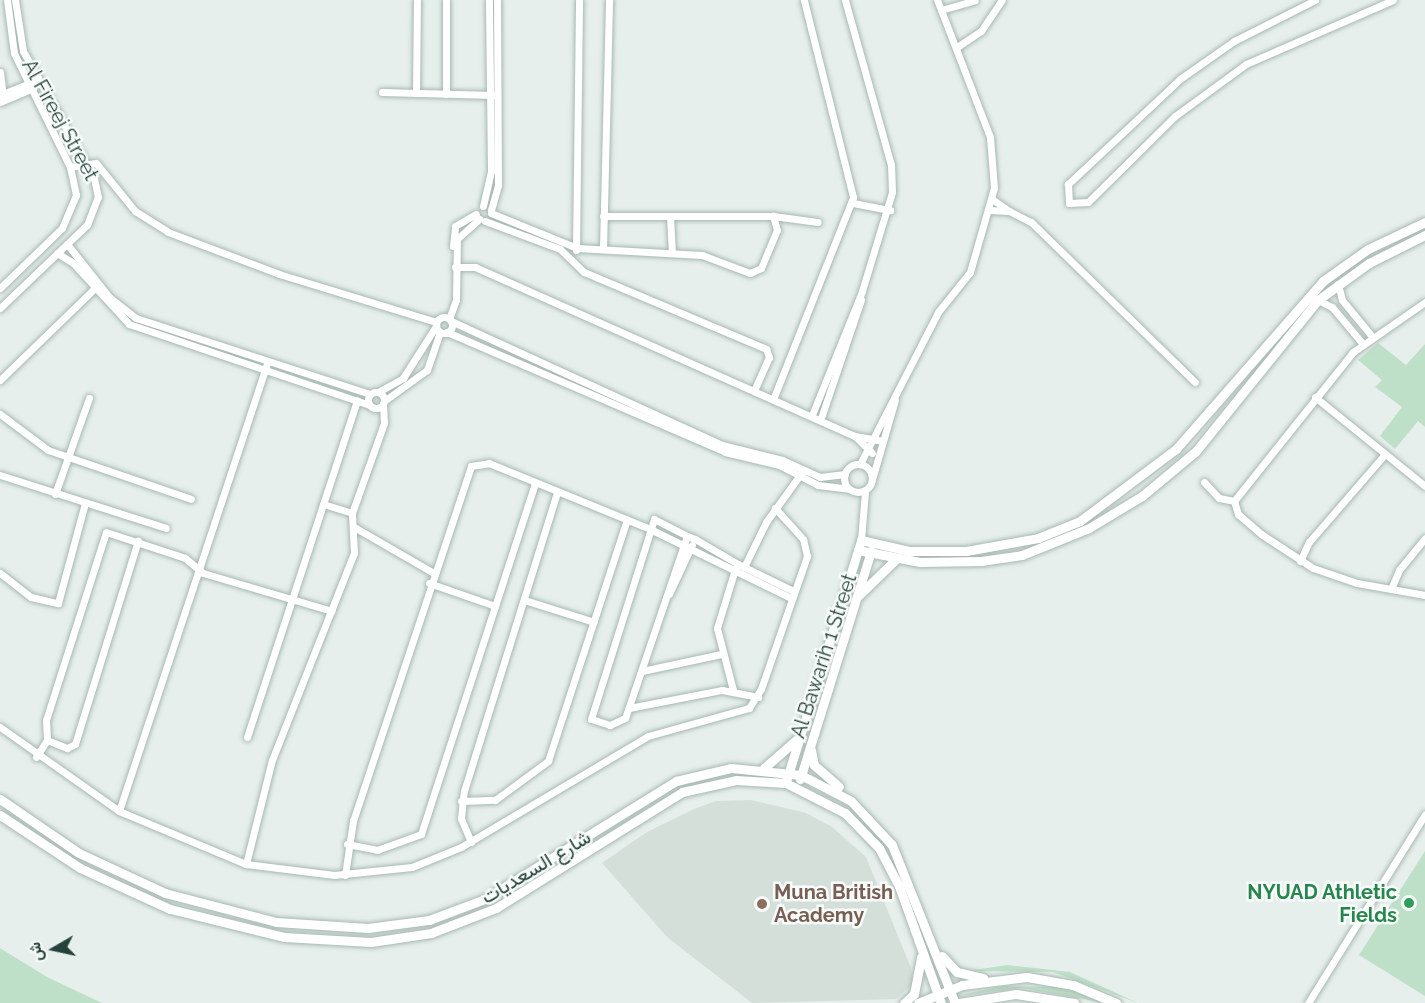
<!DOCTYPE html>
<html>
<head>
<meta charset="utf-8">
<style>
  body { margin:0 }
  #map { position:relative; width:1425px; height:1003px; overflow:hidden; background:#e6efeb; font-family:Raleway,Vazirmatn,sans-serif }
  div>[style] { position:absolute }
  [style*='--x'] { left:calc(var(--x)*1px); top:calc(var(--y)*1px); width:calc(var(--w)*1px); rotate:calc(var(--a)*1deg) }
  .built>* { inset:0; background:#d4dfda }
  .green>* { inset:0; background:#bfe0c8 }
  .roads { filter:drop-shadow(0 0 2px #a8b8b2) drop-shadow(0 0 2px #a8b8b2) }
  .minor>* { height:7px; margin:-3.5px; padding:0 3.5px; transform-origin:3.5px; border-radius:3.5px; background:#fff }
  .minor>.ring { margin:-3.5px; padding:0; box-sizing:content-box; background:none; border:7px solid #fff; border-radius:50% }
  .tertiary>* { height:9px; margin:-4.5px; padding:0 4.5px; transform-origin:4.5px; border-radius:4.5px; background:#fff }
  .dots>* { width:16px; height:16px; translate:-50% -50%; box-sizing:border-box; border:3px solid #f7fbf9; border-radius:50% }
  span { translate:-50% -50%; white-space:nowrap; text-align:center; line-height:1.15; -webkit-text-stroke:5px #f7fbf9; paint-order:stroke }
  .street-label { font-size:20px; color:#24423a }
  .education-label { font-size:20px; color:#785e54; font-weight:700 }
  .left { translate:0 -50%; text-align:left }
  .leisure-label { font-size:20px; color:#27864d; font-weight:700 }
  .right { translate:-100% -50%; text-align:right }
  .north { position:absolute; left:24px; top:919px; width:60px; height:60px; -webkit-text-stroke:4px #f7fbf9; paint-order:stroke; rotate:261deg; font-size:16px; font-weight:700; line-height:24px; text-align:center; color:#24423a }
  .north::after { content:''; display:block; margin:auto; width:21px; height:27px; background:#24423a; clip-path:polygon(50% 0,100% 100%,50% 72%,0 100%) }
</style>
</head>
<body>
<div id="map">
  <div class="built">
    <i style="clip-path:polygon(751px 800px,806px 813px,832px 827px,866px 857px,911px 968px,913px 984px,896px 999px,752px 1003px,667px 937px,602px 863px,647px 832px,694px 809px,716px 801px)"></i>
  </div>
  <div class="green">
    <i style="clip-path:polygon(1378px 343px,1406px 365px,1425px 344px,1425px 427px,1418px 421px,1395px 449px,1380px 436px,1402px 407px,1375px 387px,1382px 380px,1358px 360px)"></i>
    <i style="clip-path:polygon(1425px 851px,1425px 996px,1359px 955px)"></i>
    <i style="clip-path:polygon(0 948px,47px 977px,102px 1003px,0 1003px)"></i>
    <i style="clip-path:polygon(1007px 965px,1070px 972px,1138px 1003px,1053px 972px,968px 971px)"></i>
    <i style="clip-path:polygon(1003px 986px,1061px 987px,1105px 1003px,1022px 988px,956px 996px)"></i>
  </div>
  <div class="roads">
    <div class="minor">
      <i style="--x:1315;--y:0;--w:91;--a:153.2"></i>
      <i style="--x:1234;--y:41;--w:66;--a:144.9"></i>
      <i style="--x:1180;--y:79;--w:154;--a:136.8"></i>
      <i style="--x:1068;--y:184;--w:19;--a:87"></i>
      <i style="--x:1069;--y:203;--w:19;--a:-3"></i>
      <i style="--x:1088;--y:202;--w:122;--a:-44.7"></i>
      <i style="--x:1175;--y:116;--w:88;--a:-36.2"></i>
      <i style="--x:1246;--y:64;--w:160;--a:-23.5"></i>
      <i style="--x:941;--y:10;--w:35;--a:-16"></i>
      <i style="--x:957;--y:47;--w:29;--a:-34"></i>
      <i style="--x:981;--y:31;--w:37;--a:-56"></i>
      <i style="--x:0;--y:72;--w:24;--a:83"></i>
      <i style="--x:382;--y:92;--w:112;--a:1.5"></i>
      <i style="--x:416;--y:93;--w:93;--a:-89.4"></i>
      <i style="--x:446;--y:94;--w:94;--a:-90"></i>
      <i style="--x:0;--y:95;--w:35;--a:-22"></i>
      <i style="--x:0;--y:102;--w:36;--a:-23"></i>
      <i style="--x:70;--y:167;--w:26;--a:-9"></i>
      <i style="--x:96;--y:163;--w:62;--a:50.9"></i>
      <i style="--x:135;--y:211;--w:39;--a:32"></i>
      <i style="--x:168;--y:232;--w:119;--a:20.7"></i>
      <i style="--x:279;--y:274;--w:164;--a:17"></i>
      <i style="--x:992;--y:199;--w:21;--a:35"></i>
      <i style="--x:853;--y:203;--w:38;--a:11"></i>
      <i style="--x:483;--y:206;--w:37;--a:-77"></i>
      <i style="--x:491;--y:170;--w:170;--a:-90.7"></i>
      <i style="--x:491;--y:210;--w:26;--a:-74"></i>
      <i style="--x:498;--y:185;--w:185;--a:-90.3"></i>
      <i style="--x:989;--y:210;--w:20;--a:3"></i>
      <i style="--x:1009;--y:211;--w:25;--a:27"></i>
      <i style="--x:1031;--y:222;--w:229;--a:44.3"></i>
      <i style="--x:491;--y:213;--w:93;--a:22.1"></i>
      <i style="--x:577;--y:248;--w:125;--a:3.2"></i>
      <i style="--x:702;--y:255;--w:51;--a:20.6"></i>
      <i style="--x:750;--y:273;--w:12;--a:-24"></i>
      <i style="--x:761;--y:268;--w:41;--a:-67.2"></i>
      <i style="--x:777;--y:230;--w:15;--a:-106"></i>
      <i style="--x:603;--y:216;--w:170;--a:0"></i>
      <i style="--x:773;--y:216;--w:45;--a:7.6"></i>
      <i style="--x:670;--y:216;--w:37;--a:87"></i>
      <i style="--x:485;--y:221;--w:80;--a:20.5"></i>
      <i style="--x:560;--y:249;--w:33;--a:44"></i>
      <i style="--x:584;--y:272;--w:198;--a:22.9"></i>
      <i style="--x:766;--y:349;--w:9;--a:69"></i>
      <i style="--x:769;--y:357;--w:35;--a:114"></i>
      <i style="--x:67;--y:244;--w:68;--a:51.6"></i>
      <i style="--x:109;--y:297;--w:34;--a:38"></i>
      <i style="--x:136;--y:318;--w:246;--a:18"></i>
      <i style="--x:453;--y:246;--w:20;--a:-84"></i>
      <i style="--x:455;--y:226;--w:24;--a:-30"></i>
      <i style="--x:603;--y:249;--w:249;--a:-88.6"></i>
      <i style="--x:576;--y:250;--w:250;--a:-89.3"></i>
      <i style="--x:57;--y:253;--w:19;--a:32"></i>
      <i style="--x:73;--y:263;--w:83;--a:47.4"></i>
      <i style="--x:129;--y:324;--w:253;--a:18.6"></i>
      <i style="--x:455;--y:267;--w:20;--a:0"></i>
      <i style="--x:475;--y:267;--w:416;--a:24"></i>
      <i style="--x:855;--y:436;--w:27;--a:10"></i>
      <i style="--x:1338;--y:284;--w:16;--a:76"></i>
      <i style="--x:1342;--y:300;--w:45;--a:50.4"></i>
      <i style="--x:0;--y:288;--w:86;--a:-44.1"></i>
      <i style="--x:62;--y:228;--w:36;--a:-67"></i>
      <i style="--x:76;--y:195;--w:29;--a:-102"></i>
      <i style="--x:70;--y:167;--w:127;--a:-116.2"></i>
      <i style="--x:14;--y:53;--w:53;--a:-97.5"></i>
      <i style="--x:1318;--y:300;--w:16;--a:27"></i>
      <i style="--x:1332;--y:307;--w:47;--a:50.2"></i>
      <i style="--x:1425;--y:302;--w:88;--a:145.2"></i>
      <i style="--x:1353;--y:352;--w:191;--a:128.6"></i>
      <i style="--x:1234;--y:501;--w:14;--a:73"></i>
      <i style="--x:1238;--y:514;--w:30;--a:41"></i>
      <i style="--x:1261;--y:534;--w:62;--a:33.2"></i>
      <i style="--x:1313;--y:568;--w:46;--a:18.8"></i>
      <i style="--x:1357;--y:583;--w:69;--a:10"></i>
      <i style="--x:0;--y:308;--w:120;--a:-43.7"></i>
      <i style="--x:87;--y:225;--w:30;--a:-69"></i>
      <i style="--x:98;--y:197;--w:19;--a:-102"></i>
      <i style="--x:94;--y:178;--w:145;--a:-119.2"></i>
      <i style="--x:23;--y:51;--w:52;--a:-98.9"></i>
      <i class="ring" style="left:436px;top:317px;width:9px;height:9px"></i>
      <i style="--x:449;--y:319;--w:20;--a:-70"></i>
      <i style="--x:456;--y:300;--w:61;--a:-89.1"></i>
      <i style="--x:457;--y:239;--w:30;--a:-42"></i>
      <i style="--x:451;--y:321;--w:298;--a:24.6"></i>
      <i style="--x:722;--y:445;--w:62;--a:14"></i>
      <i style="--x:782;--y:460;--w:42;--a:24.1"></i>
      <i style="--x:820;--y:477;--w:25;--a:-7"></i>
      <i style="--x:447;--y:332;--w:303;--a:23.3"></i>
      <i style="--x:725;--y:452;--w:56;--a:13.5"></i>
      <i style="--x:779;--y:465;--w:44;--a:27.1"></i>
      <i style="--x:818;--y:485;--w:31;--a:7"></i>
      <i style="--x:0;--y:380;--w:135;--a:-44.1"></i>
      <i class="ring" style="left:368px;top:392px;width:9px;height:9px"></i>
      <i style="--x:378;--y:392;--w:29;--a:-29"></i>
      <i style="--x:403;--y:378;--w:62;--a:-57.6"></i>
      <i style="--x:774;--y:397;--w:215;--a:-68.4"></i>
      <i style="--x:853;--y:197;--w:203;--a:-104"></i>
      <i style="--x:1315;--y:397;--w:141;--a:39"></i>
      <i style="--x:384;--y:401;--w:53;--a:-35.8"></i>
      <i style="--x:427;--y:370;--w:40;--a:-71.1"></i>
      <i style="--x:0;--y:414;--w:60;--a:36.9"></i>
      <i style="--x:48;--y:450;--w:151;--a:18.9"></i>
      <i style="--x:812;--y:415;--w:134;--a:-68"></i>
      <i style="--x:862;--y:291;--w:103;--a:-73.1"></i>
      <i style="--x:892;--y:192;--w:27;--a:-92"></i>
      <i style="--x:891;--y:165;--w:171;--a:-105.6"></i>
      <i style="--x:821;--y:418;--w:125;--a:-71.3"></i>
      <i style="--x:855;--y:436;--w:24;--a:45"></i>
      <i class="ring" style="left:844px;top:464px;width:21px;height:21px"></i>
      <i style="--x:860;--y:464;--w:171;--a:-62.8"></i>
      <i style="--x:938;--y:312;--w:51;--a:-51.3"></i>
      <i style="--x:970;--y:272;--w:87;--a:-74.1"></i>
      <i style="--x:994;--y:188;--w:51;--a:-94.5"></i>
      <i style="--x:990;--y:137;--w:147;--a:-111.1"></i>
      <i style="--x:0;--y:475;--w:174;--a:17.7"></i>
      <i style="--x:873;--y:476;--w:79;--a:-73.9"></i>
      <i style="--x:1204;--y:482;--w:22;--a:47"></i>
      <i style="--x:1219;--y:498;--w:15;--a:11"></i>
      <i style="--x:55;--y:494;--w:102;--a:-70.5"></i>
      <i style="--x:323;--y:504;--w:30;--a:17"></i>
      <i style="--x:354;--y:527;--w:90;--a:30"></i>
      <i style="--x:687;--y:536;--w:192;--a:108.8"></i>
      <i style="--x:625;--y:718;--w:17;--a:155"></i>
      <i style="--x:610;--y:725;--w:20;--a:-162"></i>
      <i style="--x:591;--y:719;--w:210;--a:-72.5"></i>
      <i style="--x:654;--y:519;--w:37;--a:27"></i>
      <i style="--x:687;--y:536;--w:9;--a:21"></i>
      <i style="--x:695;--y:539;--w:50;--a:30.2"></i>
      <i style="--x:738;--y:564;--w:59;--a:26.1"></i>
      <i style="--x:861;--y:540;--w:49;--a:-85.3"></i>
      <i style="--x:1300;--y:561;--w:21;--a:-65"></i>
      <i style="--x:1309;--y:542;--w:116;--a:-49.2"></i>
      <i style="--x:744;--y:567;--w:50;--a:-63.9"></i>
      <i style="--x:766;--y:522;--w:62;--a:-54.2"></i>
      <i style="--x:0;--y:573;--w:39;--a:38"></i>
      <i style="--x:31;--y:597;--w:28;--a:13"></i>
      <i style="--x:58;--y:603;--w:104;--a:-74.9"></i>
      <i style="--x:429;--y:583;--w:70;--a:19.2"></i>
      <i style="--x:1391;--y:589;--w:21;--a:-67"></i>
      <i style="--x:1399;--y:570;--w:41;--a:-50.9"></i>
      <i style="--x:669;--y:594;--w:54;--a:-64.9"></i>
      <i style="--x:524;--y:600;--w:73;--a:17.4"></i>
      <i style="--x:642;--y:671;--w:81;--a:-12.1"></i>
      <i style="--x:733;--y:690;--w:64;--a:-104.5"></i>
      <i style="--x:717;--y:628;--w:62;--a:-73"></i>
      <i style="--x:629;--y:708;--w:95;--a:-11"></i>
      <i style="--x:722;--y:690;--w:37;--a:11"></i>
      <i style="--x:0;--y:727;--w:146;--a:35.2"></i>
      <i style="--x:119;--y:811;--w:138;--a:22.7"></i>
      <i style="--x:246;--y:864;--w:89;--a:7.1"></i>
      <i style="--x:334;--y:875;--w:78;--a:-5.9"></i>
      <i style="--x:412;--y:867;--w:53;--a:-22.2"></i>
      <i style="--x:461;--y:847;--w:217;--a:-30.7"></i>
      <i style="--x:648;--y:736;--w:105;--a:-15.5"></i>
      <i style="--x:749;--y:708;--w:22;--a:-58"></i>
      <i style="--x:761;--y:689;--w:141;--a:-70.9"></i>
      <i style="--x:807;--y:556;--w:17;--a:-103"></i>
      <i style="--x:803;--y:539;--w:42;--a:-132.1"></i>
      <i style="--x:247;--y:737;--w:354;--a:-71.9"></i>
      <i style="--x:47;--y:740;--w:22;--a:22"></i>
      <i style="--x:67;--y:748;--w:9;--a:-27"></i>
      <i style="--x:75;--y:744;--w:213;--a:-72.8"></i>
      <i style="--x:36;--y:757;--w:20;--a:-57"></i>
      <i style="--x:47;--y:740;--w:20;--a:-93"></i>
      <i style="--x:46;--y:720;--w:197;--a:-72.3"></i>
      <i style="--x:106;--y:532;--w:83;--a:18.2"></i>
      <i style="--x:185;--y:558;--w:23;--a:40"></i>
      <i style="--x:203;--y:573;--w:134;--a:16.4"></i>
      <i style="--x:461;--y:801;--w:34;--a:-2"></i>
      <i style="--x:495;--y:800;--w:66;--a:-36.3"></i>
      <i style="--x:548;--y:761;--w:254;--a:-71.9"></i>
      <i style="--x:119;--y:811;--w:472;--a:-71.7"></i>
      <i style="--x:471;--y:842;--w:26;--a:-113"></i>
      <i style="--x:461;--y:818;--w:27;--a:-84"></i>
      <i style="--x:464;--y:791;--w:313;--a:-72.7"></i>
      <i style="--x:347;--y:844;--w:31;--a:11"></i>
      <i style="--x:377;--y:850;--w:47;--a:-20"></i>
      <i style="--x:421;--y:834;--w:369;--a:-72"></i>
      <i style="--x:246;--y:864;--w:107;--a:-76"></i>
      <i style="--x:272;--y:760;--w:223;--a:-68.4"></i>
      <i style="--x:354;--y:553;--w:40;--a:-92.9"></i>
      <i style="--x:352;--y:513;--w:96;--a:-70.4"></i>
      <i style="--x:384;--y:423;--w:19;--a:-93"></i>
      <i style="--x:345;--y:875;--w:55;--a:-81.6"></i>
      <i style="--x:353;--y:821;--w:374;--a:-71.6"></i>
      <i style="--x:471;--y:466;--w:18;--a:-9"></i>
      <i style="--x:489;--y:463;--w:174;--a:22.3"></i>
      <i style="--x:650;--y:529;--w:155;--a:26.1"></i>
      <i style="--x:1308;--y:1003;--w:222;--a:-58.2"></i>
    </div>
    <div class="tertiary">
      <i style="--x:858;--y:550;--w:63;--a:11"></i>
      <i style="--x:920;--y:562;--w:61;--a:-0.9"></i>
      <i style="--x:981;--y:561;--w:41;--a:-8.3"></i>
      <i style="--x:1022;--y:555;--w:72;--a:-21.9"></i>
      <i style="--x:1089;--y:528;--w:62;--a:-31.1"></i>
      <i style="--x:1142;--y:496;--w:70;--a:-39.8"></i>
      <i style="--x:1196;--y:451;--w:194;--a:-51.1"></i>
      <i style="--x:1318;--y:300;--w:63;--a:-36"></i>
      <i style="--x:1369;--y:263;--w:63;--a:-26.6"></i>
      <i style="--x:859;--y:595;--w:52;--a:-44.2"></i>
      <i style="--x:811;--y:750;--w:15;--a:79"></i>
      <i style="--x:814;--y:765;--w:33;--a:41"></i>
      <i style="--x:764;--y:768;--w:43;--a:-41.2"></i>
      <i style="--x:787;--y:778;--w:249;--a:-72.7"></i>
      <i style="--x:861;--y:540;--w:49;--a:12.9"></i>
      <i style="--x:909;--y:551;--w:57;--a:0"></i>
      <i style="--x:966;--y:551;--w:73;--a:-10.2"></i>
      <i style="--x:1038;--y:538;--w:45;--a:-22"></i>
      <i style="--x:1080;--y:521;--w:120;--a:-36.9"></i>
      <i style="--x:1176;--y:449;--w:223;--a:-48.8"></i>
      <i style="--x:1323;--y:281;--w:55;--a:-35.4"></i>
      <i style="--x:1368;--y:249;--w:63;--a:-25.3"></i>
      <i style="--x:800;--y:779;--w:239;--a:-72.7"></i>
      <i style="--x:0;--y:799;--w:96;--a:34.4"></i>
      <i style="--x:79;--y:853;--w:95;--a:24.9"></i>
      <i style="--x:165;--y:893;--w:115;--a:14.6"></i>
      <i style="--x:276;--y:922;--w:92;--a:3.7"></i>
      <i style="--x:368;--y:928;--w:62;--a:-7.5"></i>
      <i style="--x:429;--y:920;--w:60;--a:-20.6"></i>
      <i style="--x:485;--y:899;--w:225;--a:-31.7"></i>
      <i style="--x:676;--y:781;--w:57;--a:-13.3"></i>
      <i style="--x:731;--y:768;--w:70;--a:5.7"></i>
      <i style="--x:801;--y:775;--w:56;--a:27.5"></i>
      <i style="--x:851;--y:801;--w:60;--a:47"></i>
      <i style="--x:892;--y:845;--w:170;--a:68.3"></i>
      <i style="--x:0;--y:815;--w:96;--a:33.5"></i>
      <i style="--x:80;--y:868;--w:99;--a:24.5"></i>
      <i style="--x:170;--y:909;--w:117;--a:13.8"></i>
      <i style="--x:284;--y:937;--w:87;--a:3.3"></i>
      <i style="--x:371;--y:942;--w:61;--a:-8.5"></i>
      <i style="--x:431;--y:933;--w:70;--a:-21"></i>
      <i style="--x:496;--y:908;--w:219;--a:-31.9"></i>
      <i style="--x:682;--y:792;--w:55;--a:-12.5"></i>
      <i style="--x:736;--y:780;--w:50;--a:3.4"></i>
      <i style="--x:786;--y:783;--w:66;--a:27"></i>
      <i style="--x:845;--y:813;--w:49;--a:45.8"></i>
      <i style="--x:879;--y:848;--w:43;--a:62.2"></i>
      <i style="--x:899;--y:886;--w:124;--a:70.3"></i>
      <i style="--x:942;--y:956;--w:22;--a:47"></i>
      <i style="--x:957;--y:972;--w:27;--a:13"></i>
      <i style="--x:904;--y:1003;--w:13;--a:-42"></i>
      <i style="--x:914;--y:994;--w:38;--a:-79"></i>
      <i style="--x:918;--y:1003;--w:48;--a:-22.2"></i>
      <i style="--x:962;--y:985;--w:65;--a:-7"></i>
      <i style="--x:1027;--y:977;--w:47;--a:9.9"></i>
      <i style="--x:1073;--y:985;--w:47;--a:22.7"></i>
      <i style="--x:959;--y:1003;--w:58;--a:-9"></i>
      <i style="--x:1016;--y:994;--w:59;--a:8.8"></i>
    </div>
  </div>
  <div class="dots">
    <i style="left:1409px;top:903px;background:#2e9e5b"></i>
    <i style="left:762px;top:904px;background:#8d6e63"></i>
  </div>
  <div class="street-label">
    <span style="left:60px;top:120px;rotate:61deg">Al Fireej Street</span>
    <span style="left:824px;top:656px;rotate:-72deg">Al Bawarih 1 Street</span>
    <span style="left:536px;top:867px;rotate:-31deg">شارع السعديات</span>
  </div>
  <div class="education-label">
    <span class="left" style="left:774px;top:904px">Muna British<br>Academy</span>
  </div>
  <div class="leisure-label">
    <span class="right" style="left:1397px;top:904px">NYUAD Athletic<br>Fields</span>
  </div>
  <div class="north">ش</div>
</div>
</body>
</html>
